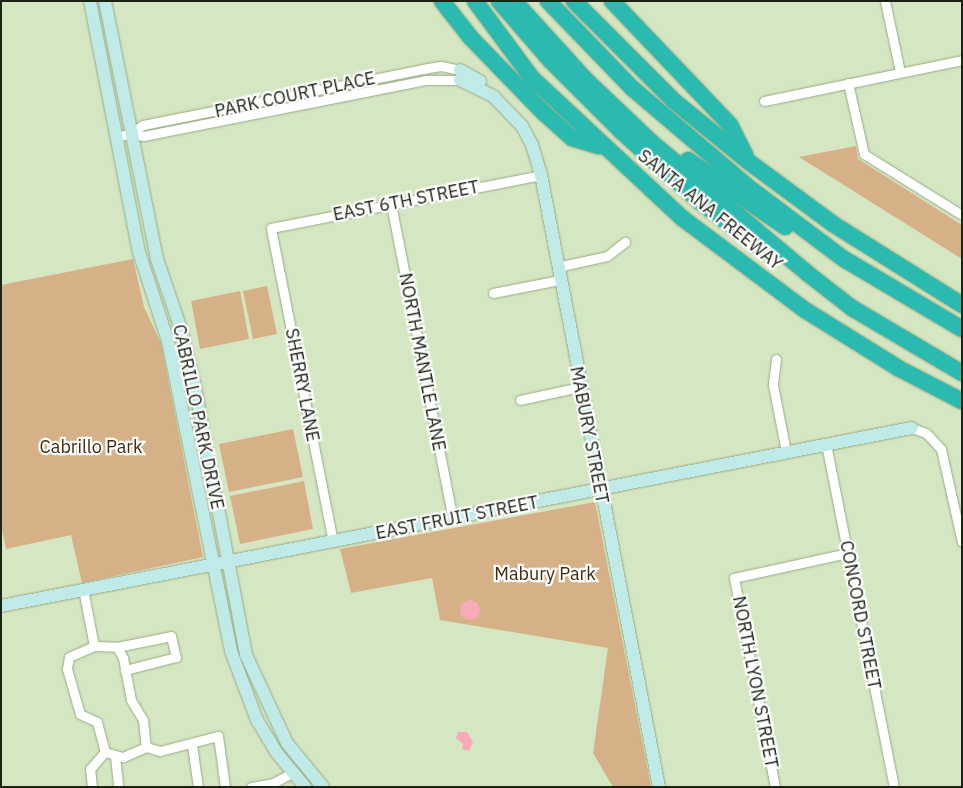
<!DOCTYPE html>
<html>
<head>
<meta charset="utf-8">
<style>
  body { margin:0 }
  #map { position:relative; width:963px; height:788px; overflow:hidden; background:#d5e7c2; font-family:"IBM Plex Sans",sans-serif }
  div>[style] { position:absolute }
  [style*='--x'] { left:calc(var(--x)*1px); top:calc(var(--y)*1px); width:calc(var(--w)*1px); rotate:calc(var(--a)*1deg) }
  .green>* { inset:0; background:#d6b087 }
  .water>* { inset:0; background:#f8aab8 }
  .round { border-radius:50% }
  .roads { filter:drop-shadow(0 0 1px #99aa86) drop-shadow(0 0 1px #99aa86) }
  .street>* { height:9px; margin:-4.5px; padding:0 4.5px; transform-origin:4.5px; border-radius:4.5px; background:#fff }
  .secondary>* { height:12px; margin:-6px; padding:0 6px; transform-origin:6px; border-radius:6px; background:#bfeae7 }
  .highway>* { height:16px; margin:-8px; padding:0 8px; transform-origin:8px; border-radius:8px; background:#2abab0 }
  span { translate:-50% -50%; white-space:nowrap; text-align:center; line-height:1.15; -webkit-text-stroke:4.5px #fff; paint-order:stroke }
  .street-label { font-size:18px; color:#1c2214 }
  .park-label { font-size:18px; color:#422909 }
  .frame { position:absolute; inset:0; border:2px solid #1c2214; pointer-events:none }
</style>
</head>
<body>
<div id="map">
  <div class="green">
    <i style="clip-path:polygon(856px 146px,858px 159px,962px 225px,962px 259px,799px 157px)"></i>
    <i style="clip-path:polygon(133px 259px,144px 307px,161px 343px,203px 557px,82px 583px,71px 535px,6px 549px,1px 524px,1px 285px)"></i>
    <i style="clip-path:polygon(267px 286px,277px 334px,253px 339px,243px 291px)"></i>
    <i style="clip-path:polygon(240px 291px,249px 339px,200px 349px,191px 301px)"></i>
    <i style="clip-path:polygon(293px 429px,303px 477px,229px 492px,219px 444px)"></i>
    <i style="clip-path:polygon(304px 481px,313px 529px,240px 544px,230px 496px)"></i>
    <i style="clip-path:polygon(595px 502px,651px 787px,613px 787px,593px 753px,608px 648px,440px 620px,432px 578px,351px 593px,340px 549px)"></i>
  </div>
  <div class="water">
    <i class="round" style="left:460px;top:600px;width:20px;height:20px"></i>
    <i style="clip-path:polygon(458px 732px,467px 732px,473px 742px,469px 751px,462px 749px,463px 744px,456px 738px)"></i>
  </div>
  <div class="roads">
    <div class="street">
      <i style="--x:885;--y:1;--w:73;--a:78.1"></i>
      <i style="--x:848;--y:83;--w:73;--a:77.3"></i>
      <i style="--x:864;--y:154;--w:115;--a:31.9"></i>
      <i style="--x:764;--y:101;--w:202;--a:-11.7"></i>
      <i style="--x:131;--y:133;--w:12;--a:14"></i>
      <i style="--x:143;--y:136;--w:289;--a:-11.2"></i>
      <i style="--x:427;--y:80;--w:33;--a:0"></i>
      <i style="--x:117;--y:137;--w:15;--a:-16"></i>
      <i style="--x:131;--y:133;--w:14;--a:-34"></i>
      <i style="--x:143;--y:125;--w:285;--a:-11.3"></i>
      <i style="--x:422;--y:69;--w:19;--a:-9"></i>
      <i style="--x:441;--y:66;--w:19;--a:12"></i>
      <i style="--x:391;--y:204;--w:321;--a:78.9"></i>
      <i style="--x:557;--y:267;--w:51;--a:-12.4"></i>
      <i style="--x:607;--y:256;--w:23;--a:-38"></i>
      <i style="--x:493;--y:293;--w:67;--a:-11.1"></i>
      <i style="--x:776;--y:359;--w:26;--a:97"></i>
      <i style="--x:773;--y:385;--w:68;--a:79"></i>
      <i style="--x:520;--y:400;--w:61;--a:-12.2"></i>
      <i style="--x:912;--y:428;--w:15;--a:20"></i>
      <i style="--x:926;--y:433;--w:22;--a:47"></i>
      <i style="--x:941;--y:449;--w:95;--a:77.3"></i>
      <i style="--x:826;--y:444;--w:350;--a:78.8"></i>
      <i style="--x:333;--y:542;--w:320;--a:-101.2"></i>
      <i style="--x:271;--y:228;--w:275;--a:-11.1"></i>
      <i style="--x:83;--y:589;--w:58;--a:79.1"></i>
      <i style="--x:117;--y:647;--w:55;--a:-11.5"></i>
      <i style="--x:171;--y:636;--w:22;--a:77"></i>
      <i style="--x:176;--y:657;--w:53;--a:165.7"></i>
      <i style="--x:192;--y:745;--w:42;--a:81.9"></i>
      <i style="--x:105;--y:752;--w:31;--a:-105"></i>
      <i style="--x:97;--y:722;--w:19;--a:-155"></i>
      <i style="--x:80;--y:714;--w:47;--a:-106.1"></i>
      <i style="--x:67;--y:669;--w:12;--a:-81"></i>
      <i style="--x:69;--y:657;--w:27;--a:-24"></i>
      <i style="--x:94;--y:646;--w:23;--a:2"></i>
      <i style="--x:117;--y:647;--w:13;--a:61"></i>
      <i style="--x:123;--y:658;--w:43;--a:79.2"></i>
      <i style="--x:131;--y:700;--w:23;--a:59"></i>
      <i style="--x:143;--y:720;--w:27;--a:84"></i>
      <i style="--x:105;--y:752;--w:19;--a:16"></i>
      <i style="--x:123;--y:757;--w:25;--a:-23"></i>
      <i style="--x:146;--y:747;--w:15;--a:16"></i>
      <i style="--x:160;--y:751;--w:60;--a:-14.5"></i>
      <i style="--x:218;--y:736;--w:51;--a:82.2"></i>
      <i style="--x:115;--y:756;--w:31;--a:84"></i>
      <i style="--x:92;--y:787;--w:18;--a:-96"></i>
      <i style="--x:90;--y:769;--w:23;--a:-49"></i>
      <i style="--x:251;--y:787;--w:22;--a:-10"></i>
      <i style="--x:273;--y:783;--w:21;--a:-28"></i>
      <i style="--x:775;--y:787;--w:213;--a:-101.1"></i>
      <i style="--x:734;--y:578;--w:117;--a:-12.4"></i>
    </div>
    <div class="secondary">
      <i style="--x:90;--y:1;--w:256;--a:79"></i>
      <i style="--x:139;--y:252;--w:94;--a:72"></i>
      <i style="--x:168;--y:341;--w:316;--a:78.5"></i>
      <i style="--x:231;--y:651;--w:74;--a:69.4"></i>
      <i style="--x:257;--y:720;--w:37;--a:59"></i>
      <i style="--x:276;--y:752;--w:45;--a:50.4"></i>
      <i style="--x:105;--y:1;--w:263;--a:78.6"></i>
      <i style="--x:157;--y:259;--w:77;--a:71.1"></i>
      <i style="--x:182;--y:332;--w:57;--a:76.7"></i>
      <i style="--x:195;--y:387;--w:273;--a:79.2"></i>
      <i style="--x:246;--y:655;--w:97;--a:65"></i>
      <i style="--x:287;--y:743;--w:57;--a:50.7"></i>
      <i style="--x:460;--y:70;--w:23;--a:29"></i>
      <i style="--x:460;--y:80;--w:37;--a:26"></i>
      <i style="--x:493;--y:96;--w:42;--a:46"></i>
      <i style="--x:522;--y:126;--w:21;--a:62"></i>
      <i style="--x:532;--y:145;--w:31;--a:73"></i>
      <i style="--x:541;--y:175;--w:623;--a:79.09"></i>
      <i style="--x:1;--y:606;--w:928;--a:-11.06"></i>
    </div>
    <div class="highway">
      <i style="--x:442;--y:1;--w:47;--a:51.9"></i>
      <i style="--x:471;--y:38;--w:103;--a:45.8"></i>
      <i style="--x:543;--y:112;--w:39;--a:42"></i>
      <i style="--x:572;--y:138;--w:28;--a:17"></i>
      <i style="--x:475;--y:1;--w:96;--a:53.5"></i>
      <i style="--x:532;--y:78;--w:205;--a:43"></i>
      <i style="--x:682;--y:218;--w:154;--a:36.8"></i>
      <i style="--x:805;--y:310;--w:110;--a:31.9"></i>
      <i style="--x:898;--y:368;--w:72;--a:27.3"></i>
      <i style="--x:499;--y:1;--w:78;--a:49.2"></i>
      <i style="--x:550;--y:60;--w:102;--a:45"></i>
      <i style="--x:622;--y:132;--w:105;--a:41.9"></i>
      <i style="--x:700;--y:202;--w:80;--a:36.9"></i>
      <i style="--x:514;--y:1;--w:107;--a:47.7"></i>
      <i style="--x:586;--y:80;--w:90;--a:43.6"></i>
      <i style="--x:651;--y:142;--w:204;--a:40"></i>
      <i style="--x:807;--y:273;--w:57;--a:37.9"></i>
      <i style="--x:852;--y:308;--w:128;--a:30.6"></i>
      <i style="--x:548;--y:1;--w:121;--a:46"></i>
      <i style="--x:632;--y:88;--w:157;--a:40.4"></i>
      <i style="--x:752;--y:190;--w:115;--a:36.9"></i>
      <i style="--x:844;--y:259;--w:137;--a:30.7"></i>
      <i style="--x:574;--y:1;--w:141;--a:45"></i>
      <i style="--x:674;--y:101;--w:97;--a:39.1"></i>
      <i style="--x:749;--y:162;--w:104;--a:36.4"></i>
      <i style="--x:833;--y:224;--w:152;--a:32.1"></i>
      <i style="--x:612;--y:1;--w:171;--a:46.4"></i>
      <i style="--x:730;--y:125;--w:34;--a:63"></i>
      <i style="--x:688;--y:160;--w:118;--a:34.6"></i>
    </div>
  </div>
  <div class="street-label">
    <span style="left:295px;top:95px;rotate:-12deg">PARK COURT PLACE</span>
    <span style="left:406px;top:201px;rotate:-11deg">EAST 6TH STREET</span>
    <span style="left:710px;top:210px;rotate:39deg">SANTA ANA FREEWAY</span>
    <span style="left:422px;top:362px;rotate:79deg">NORTH MANTLE LANE</span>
    <span style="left:302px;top:385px;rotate:79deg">SHERRY LANE</span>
    <span style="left:198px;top:417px;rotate:78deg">CABRILLO PARK DRIVE</span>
    <span style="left:589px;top:435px;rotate:79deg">MABURY STREET</span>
    <span style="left:457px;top:518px;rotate:-11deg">EAST FRUIT STREET</span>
    <span style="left:860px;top:615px;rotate:79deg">CONCORD STREET</span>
    <span style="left:755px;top:682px;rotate:79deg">NORTH LYON STREET</span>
  </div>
  <div class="park-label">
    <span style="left:91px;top:447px">Cabrillo Park</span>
    <span style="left:545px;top:574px">Mabury Park</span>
  </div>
  <div class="frame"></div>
</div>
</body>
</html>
